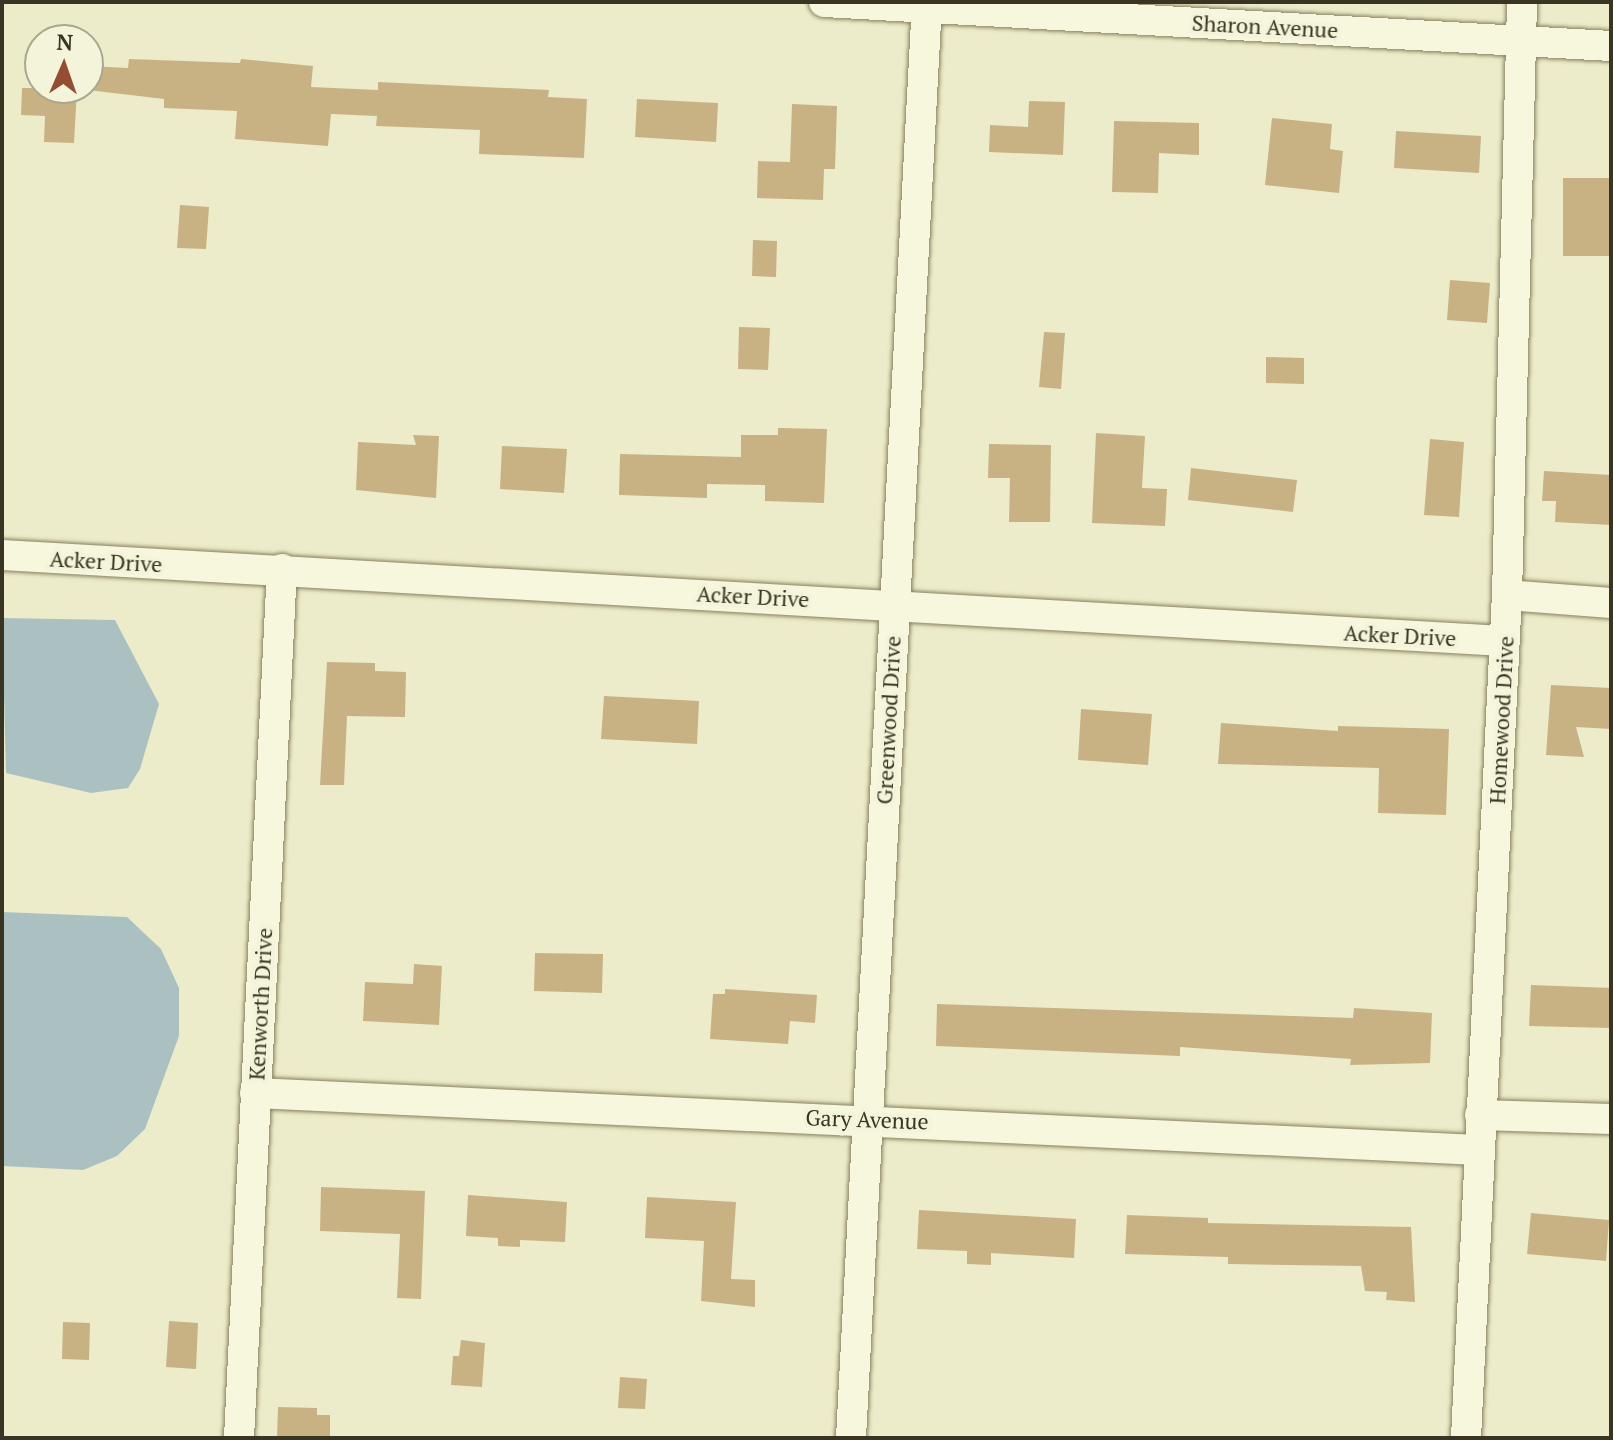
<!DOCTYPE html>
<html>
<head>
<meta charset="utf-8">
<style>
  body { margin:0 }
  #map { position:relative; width:1613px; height:1440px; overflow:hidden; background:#edecca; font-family:"PT Serif",serif }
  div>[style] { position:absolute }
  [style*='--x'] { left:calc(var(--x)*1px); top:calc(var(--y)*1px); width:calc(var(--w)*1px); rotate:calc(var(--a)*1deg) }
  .water>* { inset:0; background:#abc1c1 }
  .building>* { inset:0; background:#c8b283 }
  .roads { filter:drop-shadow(0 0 2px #88805f) drop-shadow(0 0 2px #88805f) }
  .minor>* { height:30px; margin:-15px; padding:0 15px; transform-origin:15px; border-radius:15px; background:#f7f7de }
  span { translate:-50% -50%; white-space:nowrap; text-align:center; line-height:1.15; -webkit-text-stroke:8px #f4f4da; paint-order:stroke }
  .street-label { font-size:22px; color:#3a3422 }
  .frame { position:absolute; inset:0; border:4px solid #3a3422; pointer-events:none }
  .north { position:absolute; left:24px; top:24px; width:80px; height:80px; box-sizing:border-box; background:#f4f4da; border:2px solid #aaa790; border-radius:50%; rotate:2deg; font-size:22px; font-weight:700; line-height:32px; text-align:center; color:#3a3422 }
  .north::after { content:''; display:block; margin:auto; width:28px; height:36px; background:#944c33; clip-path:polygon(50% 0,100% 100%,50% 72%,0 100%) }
</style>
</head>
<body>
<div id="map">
  <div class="water">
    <i style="clip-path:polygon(2px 618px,115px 620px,159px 704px,140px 769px,128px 788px,91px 793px,6px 773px)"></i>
    <i style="clip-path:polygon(2px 912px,127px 917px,161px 949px,179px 988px,179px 1036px,145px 1129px,117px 1156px,83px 1170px,2px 1166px)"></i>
  </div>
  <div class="building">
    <i style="clip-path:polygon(129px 59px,240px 63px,241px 59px,313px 66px,311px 87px,378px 90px,378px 82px,549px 90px,548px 97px,587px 99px,584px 158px,479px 154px,480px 130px,376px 126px,377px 116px,331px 114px,328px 146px,235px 139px,237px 111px,164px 108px,164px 99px,88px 90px,88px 66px,128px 68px)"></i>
    <i style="clip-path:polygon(22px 88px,77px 88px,74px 143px,44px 142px,45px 116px,21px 115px)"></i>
    <i style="clip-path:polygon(637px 99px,718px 103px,716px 142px,635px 137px)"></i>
    <i style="clip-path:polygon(1029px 101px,1065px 102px,1063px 155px,989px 152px,990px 125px,1028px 127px)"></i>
    <i style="clip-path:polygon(792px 104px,837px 106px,835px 169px,824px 169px,823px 200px,757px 198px,758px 161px,790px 162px)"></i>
    <i style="clip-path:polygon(1272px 118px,1332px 124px,1330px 149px,1343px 151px,1339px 193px,1265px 185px)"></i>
    <i style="clip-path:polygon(1114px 121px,1199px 123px,1199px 155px,1159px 153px,1158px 193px,1112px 192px)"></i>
    <i style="clip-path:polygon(1396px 131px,1481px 136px,1479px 173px,1394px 168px)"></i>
    <i style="clip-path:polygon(1563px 178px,1609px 178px,1611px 256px,1563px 256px)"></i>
    <i style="clip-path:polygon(180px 205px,209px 207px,206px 249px,177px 248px)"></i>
    <i style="clip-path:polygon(753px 240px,777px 241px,776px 277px,752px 276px)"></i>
    <i style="clip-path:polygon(1450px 280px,1490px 283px,1487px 323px,1447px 320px)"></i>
    <i style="clip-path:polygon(739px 327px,770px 328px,768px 370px,738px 369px)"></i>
    <i style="clip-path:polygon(1044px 332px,1065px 333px,1061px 389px,1039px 387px)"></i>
    <i style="clip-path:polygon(1266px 357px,1304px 358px,1304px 384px,1266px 383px)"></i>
    <i style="clip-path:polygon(778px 428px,827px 429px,824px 503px,765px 501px,765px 485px,707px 484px,707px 498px,619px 495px,620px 454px,741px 457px,741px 435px,778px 435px)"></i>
    <i style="clip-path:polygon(1096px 433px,1145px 436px,1142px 488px,1167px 489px,1165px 526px,1092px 523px)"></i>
    <i style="clip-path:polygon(413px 435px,439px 436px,436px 498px,356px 490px,358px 442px,416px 445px)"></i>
    <i style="clip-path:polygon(1430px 439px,1464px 442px,1459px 517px,1424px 515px)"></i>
    <i style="clip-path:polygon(989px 444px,1051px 445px,1050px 522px,1009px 522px,1010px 478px,988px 478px)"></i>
    <i style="clip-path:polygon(502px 446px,567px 449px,564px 493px,500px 489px)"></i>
    <i style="clip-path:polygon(1191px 468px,1297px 480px,1293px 512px,1188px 500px)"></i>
    <i style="clip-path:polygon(1544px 471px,1611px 475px,1611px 525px,1555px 522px,1556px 501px,1542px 501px)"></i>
    <i style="clip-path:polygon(327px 662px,375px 663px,375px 671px,406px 672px,405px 717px,347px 716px,344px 785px,320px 785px)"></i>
    <i style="clip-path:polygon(1551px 685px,1611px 688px,1611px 729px,1576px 727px,1584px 757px,1546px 755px)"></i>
    <i style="clip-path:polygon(604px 696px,699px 701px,697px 744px,601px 739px)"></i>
    <i style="clip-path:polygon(1081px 709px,1152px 714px,1148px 765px,1078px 760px)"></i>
    <i style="clip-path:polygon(1221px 723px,1338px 731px,1338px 726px,1449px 729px,1446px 815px,1378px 813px,1379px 768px,1218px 764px)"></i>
    <i style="clip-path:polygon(535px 953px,603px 954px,602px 993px,534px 991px)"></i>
    <i style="clip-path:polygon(414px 964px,442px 966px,439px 1025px,363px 1021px,365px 982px,413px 984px)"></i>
    <i style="clip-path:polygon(1531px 985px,1611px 988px,1611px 1028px,1529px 1026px)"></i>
    <i style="clip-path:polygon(725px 989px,817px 995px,815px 1023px,790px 1021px,788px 1044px,710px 1039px,713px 994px,725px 994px)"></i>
    <i style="clip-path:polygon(937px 1004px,1353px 1018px,1354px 1008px,1432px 1013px,1430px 1063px,1350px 1065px,1351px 1059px,1180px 1047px,1180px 1056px,936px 1046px)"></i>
    <i style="clip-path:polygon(321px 1187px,425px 1191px,421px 1299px,397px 1298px,400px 1234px,320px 1231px)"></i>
    <i style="clip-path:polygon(468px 1195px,567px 1202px,565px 1242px,520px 1240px,520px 1247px,498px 1246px,498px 1238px,466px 1236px)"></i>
    <i style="clip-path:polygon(647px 1197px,736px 1202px,731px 1279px,755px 1280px,755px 1307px,701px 1301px,704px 1241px,645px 1238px)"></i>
    <i style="clip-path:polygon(919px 1210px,1076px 1219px,1074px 1258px,991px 1253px,991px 1265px,967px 1264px,967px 1251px,917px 1249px)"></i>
    <i style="clip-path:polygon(1531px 1213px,1609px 1220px,1606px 1261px,1527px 1254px)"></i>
    <i style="clip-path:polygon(1127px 1215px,1208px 1218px,1208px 1223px,1411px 1227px,1415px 1302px,1386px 1300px,1387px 1292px,1365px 1291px,1361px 1266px,1228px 1264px,1228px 1257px,1125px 1254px)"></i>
    <i style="clip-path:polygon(169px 1321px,198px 1323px,196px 1369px,166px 1367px)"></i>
    <i style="clip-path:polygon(63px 1322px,90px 1323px,89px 1360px,62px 1359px)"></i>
    <i style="clip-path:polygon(461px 1340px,485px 1343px,482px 1387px,451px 1385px,453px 1356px,459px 1356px)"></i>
    <i style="clip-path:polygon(620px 1377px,647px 1379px,645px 1409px,618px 1408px)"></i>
    <i style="clip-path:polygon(278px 1407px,317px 1408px,317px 1415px,330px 1415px,330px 1438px,277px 1438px)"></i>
  </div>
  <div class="roads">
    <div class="minor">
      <i style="--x:824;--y:2;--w:788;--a:3.2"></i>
      <i style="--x:2;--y:555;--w:1504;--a:3.28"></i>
      <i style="--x:1507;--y:595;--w:104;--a:4.4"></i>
      <i style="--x:255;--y:1093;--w:1225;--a:2.67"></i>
      <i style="--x:1480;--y:1115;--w:131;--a:1.7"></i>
      <i style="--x:239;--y:1438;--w:870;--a:-87.17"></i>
      <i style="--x:851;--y:1438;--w:1438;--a:-86.97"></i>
      <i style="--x:1466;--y:1438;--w:844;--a:-87.22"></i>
      <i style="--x:1507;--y:595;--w:593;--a:-88.55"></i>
    </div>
  </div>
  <div class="street-label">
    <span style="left:1265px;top:26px;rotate:3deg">Sharon Avenue</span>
    <span style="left:106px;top:561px;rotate:3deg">Acker Drive</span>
    <span style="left:753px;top:596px;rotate:3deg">Acker Drive</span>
    <span style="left:1400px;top:635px;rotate:3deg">Acker Drive</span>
    <span style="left:888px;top:720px;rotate:-87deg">Greenwood Drive</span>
    <span style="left:1501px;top:720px;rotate:-87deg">Homewood Drive</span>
    <span style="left:260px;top:1004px;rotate:-87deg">Kenworth Drive</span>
    <span style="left:867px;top:1119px;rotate:2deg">Gary Avenue</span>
  </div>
  <div class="frame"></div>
  <div class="north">N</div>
</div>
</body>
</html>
